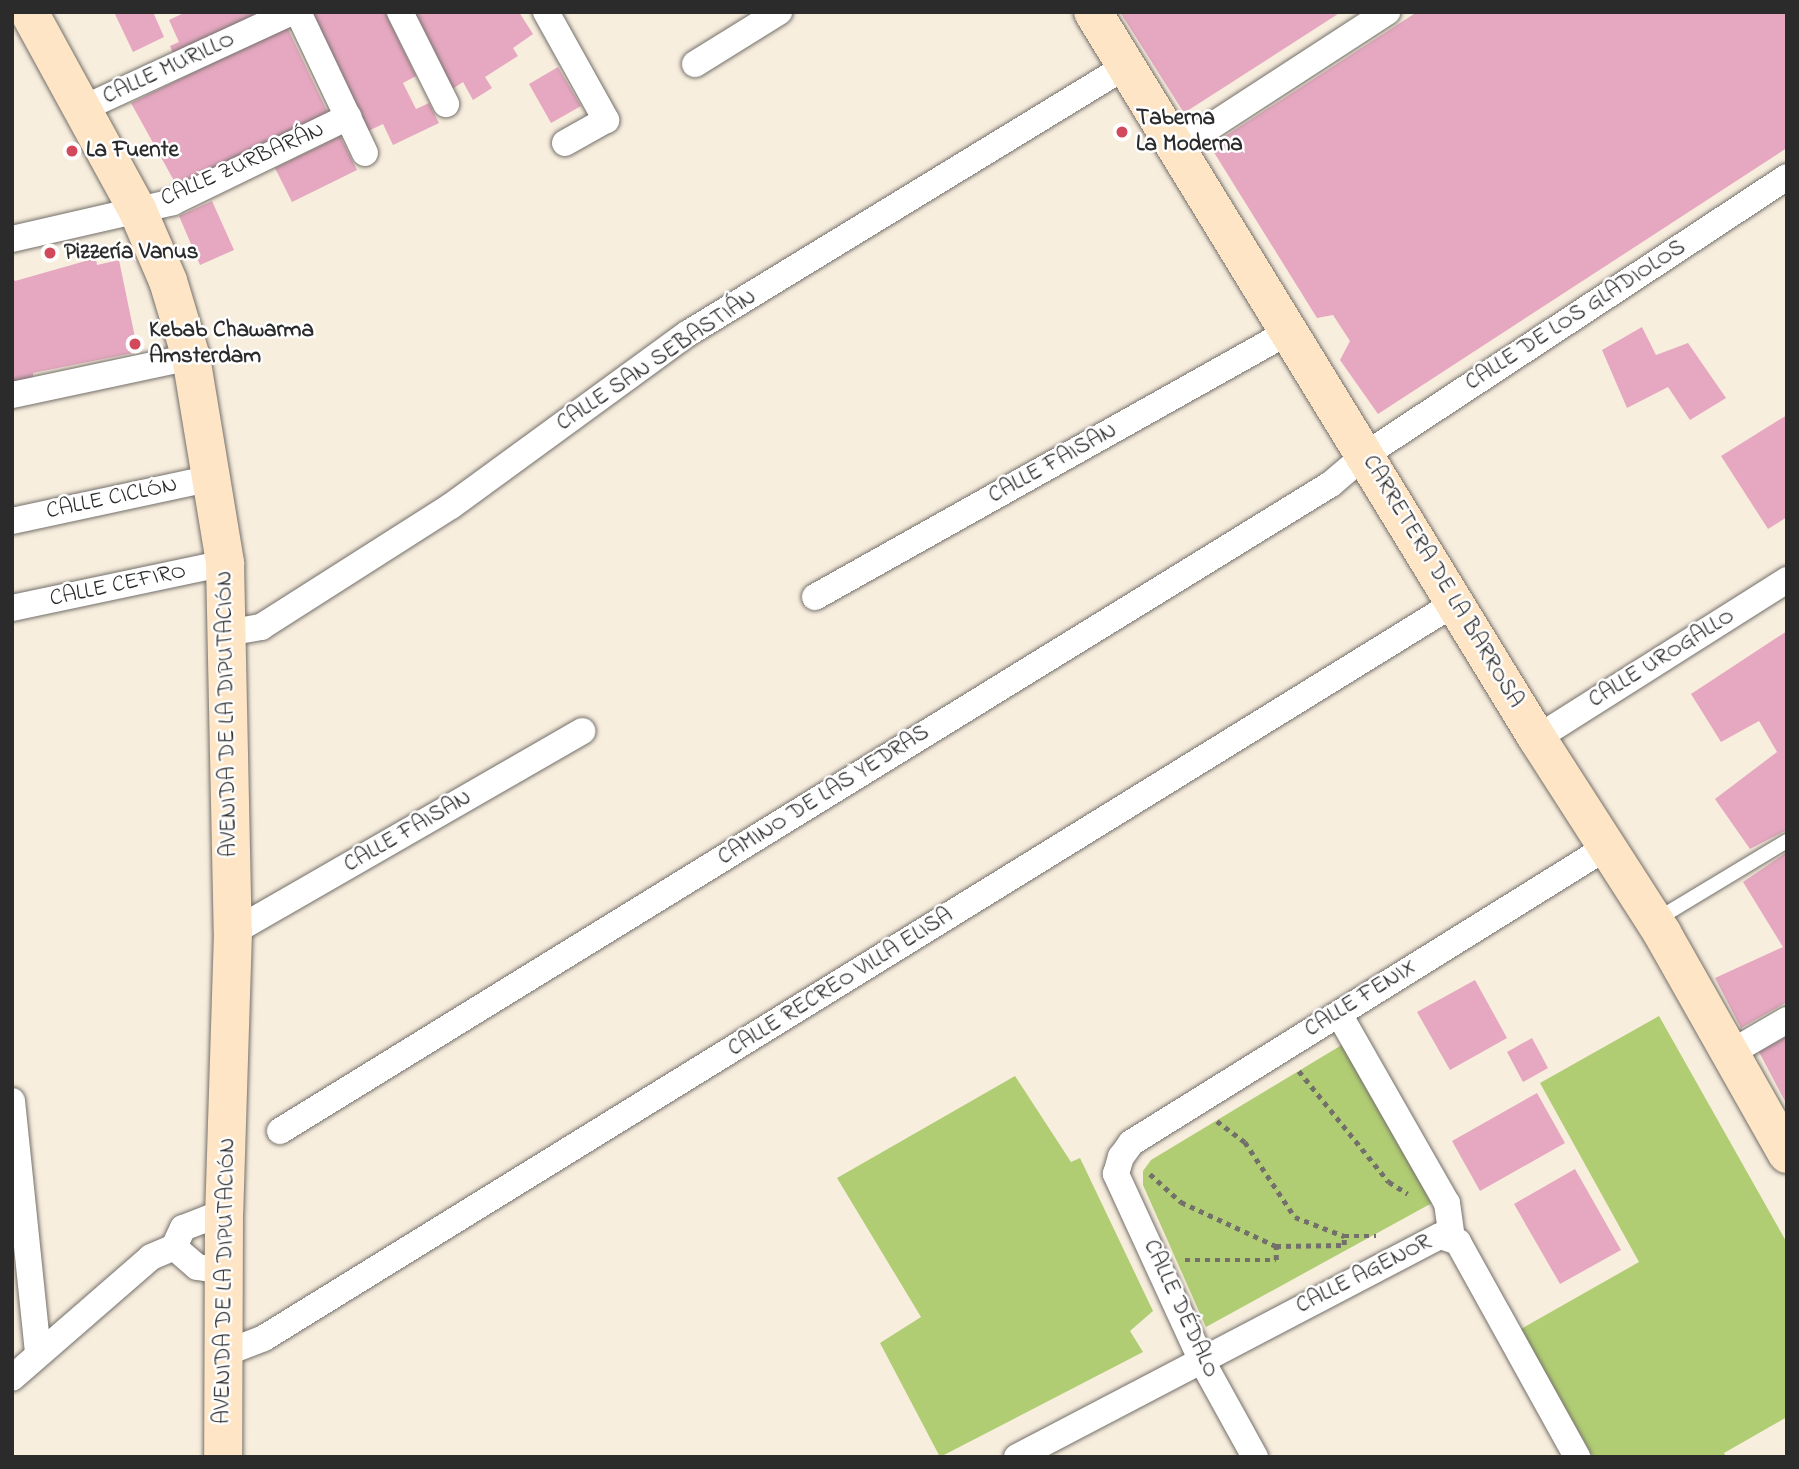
<!DOCTYPE html>
<html>
<head>
<meta charset="utf-8">
<style>
  body { margin:0 }
  #map { position:relative; width:1799px; height:1469px; overflow:hidden; background:#f8eede; font-family:"Indie Flower",sans-serif }
  div>[style] { position:absolute }
  [style*='--x'] { left:calc(var(--x)*1px); top:calc(var(--y)*1px); width:calc(var(--w)*1px); rotate:calc(var(--a)*1deg) }
  .green>* { inset:0; background:#b0cd73 }
  .building>* { inset:0; background:#e5a8c0 }
  .path>* { height:4.5px; margin-top:-2.25px; transform-origin:0; background:repeating-linear-gradient(90deg,#736f6a 0 5px,transparent 0 10px) }
  .roads { filter:drop-shadow(0 0 2px #736f6a) drop-shadow(0 0 2px #736f6a) }
  .lane>* { height:14px; margin:-7px; padding:0 7px; transform-origin:7px; border-radius:7px; background:#fff }
  .street>* { height:26px; margin:-13px; padding:0 13px; transform-origin:13px; border-radius:13px; background:#fff }
  .secondary>* { height:38px; margin:-19px; padding:0 19px; transform-origin:19px; border-radius:19px; background:#fde5c5 }
  .dots>* { width:19px; height:19px; translate:-50% -50%; box-sizing:border-box; border:4px solid #fff; border-radius:50% }
  span { translate:-50% -50%; white-space:nowrap; text-align:center; line-height:1.15; -webkit-text-stroke:5px #fff; paint-order:stroke }
  .street-label { font-size:23px; color:#2b2b2b }
  .poi-label { font-size:23px; color:#2b2b2b; font-weight:700 }
  .left { translate:0 -50%; text-align:left }
  .frame { position:absolute; inset:0; border:14px solid #2b2b2b; pointer-events:none }
</style>
</head>
<body>
<div id="map">
  <div class="green">
    <i style="clip-path:polygon(1659px 1016px,1787px 1243px,1787px 1417px,1724px 1453px,1726px 1457px,1593px 1457px,1521px 1329px,1639px 1262px,1540px 1083px)"></i>
    <i style="clip-path:polygon(1360px 1034px,1452px 1192px,1206px 1327px,1143px 1185px,1143px 1171px,1151px 1160px)"></i>
    <i style="clip-path:polygon(1015px 1076px,1071px 1162px,1080px 1158px,1153px 1311px,1130px 1331px,1143px 1352px,940px 1457px,880px 1343px,921px 1317px,837px 1178px)"></i>
  </div>
  <div class="building">
    <i style="clip-path:polygon(114px 12px,153px 12px,164px 37px,133px 52px)"></i>
    <i style="clip-path:polygon(186px 12px,265px 12px,174px 55px,170px 46px,179px 42px,169px 20px)"></i>
    <i style="clip-path:polygon(306px 12px,385px 12px,416px 76px,403px 83px,416px 109px,429px 103px,439px 123px,393px 145px,383px 124px,364px 133px)"></i>
    <i style="clip-path:polygon(411px 12px,519px 12px,533px 34px,513px 48px,518px 56px,485px 77px,492px 88px,473px 100px,463px 82px,448px 92px)"></i>
    <i style="clip-path:polygon(1120px 12px,1341px 12px,1184px 113px)"></i>
    <i style="clip-path:polygon(1417px 12px,1787px 12px,1787px 148px,1378px 414px,1340px 360px,1350px 341px,1333px 315px,1317px 318px,1210px 146px)"></i>
    <i style="clip-path:polygon(287px 27px,329px 115px,178px 188px,131px 103px)"></i>
    <i style="clip-path:polygon(558px 67px,581px 106px,551px 123px,529px 84px)"></i>
    <i style="clip-path:polygon(340px 136px,357px 170px,292px 202px,275px 168px)"></i>
    <i style="clip-path:polygon(212px 201px,234px 250px,200px 265px,179px 216px)"></i>
    <i style="clip-path:polygon(96px 258px,97px 265px,119px 260px,138px 352px,33px 373px,33px 378px,12px 382px,12px 275px,15px 281px)"></i>
    <i style="clip-path:polygon(1642px 327px,1656px 355px,1688px 343px,1726px 398px,1690px 420px,1668px 387px,1627px 408px,1602px 350px)"></i>
    <i style="clip-path:polygon(1787px 415px,1787px 517px,1768px 529px,1721px 456px)"></i>
    <i style="clip-path:polygon(1787px 631px,1787px 830px,1750px 849px,1715px 799px,1777px 752px,1759px 721px,1721px 742px,1691px 694px)"></i>
    <i style="clip-path:polygon(1787px 852px,1787px 1002px,1741px 1028px,1715px 978px,1783px 947px,1743px 882px)"></i>
    <i style="clip-path:polygon(1475px 980px,1507px 1038px,1450px 1070px,1417px 1012px)"></i>
    <i style="clip-path:polygon(1787px 1036px,1787px 1105px,1759px 1052px)"></i>
    <i style="clip-path:polygon(1532px 1038px,1548px 1068px,1523px 1082px,1507px 1052px)"></i>
    <i style="clip-path:polygon(1537px 1093px,1565px 1143px,1480px 1191px,1452px 1141px)"></i>
    <i style="clip-path:polygon(1575px 1169px,1621px 1250px,1560px 1284px,1514px 1204px)"></i>
  </div>
  <div class="path">
    <i style="--x:1299;--y:1071;--w:143;--a:51"></i>
    <i style="--x:1389;--y:1182;--w:22;--a:32"></i>
    <i style="--x:1217;--y:1121;--w:35;--a:37"></i>
    <i style="--x:1245;--y:1142;--w:90;--a:56.3"></i>
    <i style="--x:1295;--y:1217;--w:53;--a:21.2"></i>
    <i style="--x:1150;--y:1174;--w:42;--a:42.1"></i>
    <i style="--x:1181;--y:1202;--w:105;--a:24.9"></i>
    <i style="--x:1185;--y:1260;--w:91;--a:0"></i>
    <i style="--x:1276;--y:1260;--w:14;--a:-90"></i>
    <i style="--x:1276;--y:1246;--w:68;--a:-0.8"></i>
    <i style="--x:1344;--y:1245;--w:9;--a:-90"></i>
    <i style="--x:1344;--y:1236;--w:32;--a:0"></i>
  </div>
  <div class="roads">
    <div class="lane">
      <i style="--x:1656;--y:920;--w:153;--a:-31.1"></i>
    </div>
    <div class="street">
      <i style="--x:298;--y:12;--w:156;--a:64.6"></i>
      <i style="--x:400;--y:12;--w:103;--a:63.4"></i>
      <i style="--x:546;--y:12;--w:124;--a:60.9"></i>
      <i style="--x:606;--y:120;--w:47;--a:150.7"></i>
      <i style="--x:695;--y:64;--w:99;--a:-31.8"></i>
      <i style="--x:84;--y:108;--w:229;--a:-24.8"></i>
      <i style="--x:1176;--y:149;--w:252;--a:-33"></i>
      <i style="--x:12;--y:239;--w:165;--a:-12.9"></i>
      <i style="--x:173;--y:202;--w:195;--a:-25.9"></i>
      <i style="--x:12;--y:395;--w:183;--a:-12"></i>
      <i style="--x:12;--y:521;--w:205;--a:-12.1"></i>
      <i style="--x:815;--y:597;--w:544;--a:-29.25"></i>
      <i style="--x:12;--y:608;--w:218;--a:-11.9"></i>
      <i style="--x:227;--y:633;--w:35;--a:-10"></i>
      <i style="--x:261;--y:627;--w:225;--a:-32.5"></i>
      <i style="--x:451;--y:506;--w:292;--a:-36.1"></i>
      <i style="--x:687;--y:334;--w:514;--a:-31.4"></i>
      <i style="--x:1537;--y:738;--w:296;--a:-32.3"></i>
      <i style="--x:233;--y:932;--w:403;--a:-29.9"></i>
      <i style="--x:1339;--y:1014;--w:218;--a:60.3"></i>
      <i style="--x:1447;--y:1203;--w:35;--a:82"></i>
      <i style="--x:1732;--y:1052;--w:64;--a:-30.2"></i>
      <i style="--x:12;--y:1101;--w:254;--a:84.1"></i>
      <i style="--x:280;--y:1131;--w:1234;--a:-31.62"></i>
      <i style="--x:1331;--y:484;--w:45;--a:-40.5"></i>
      <i style="--x:1365;--y:455;--w:505;--a:-33.38"></i>
      <i style="--x:174;--y:1247;--w:30;--a:41"></i>
      <i style="--x:197;--y:1267;--w:27;--a:8"></i>
      <i style="--x:223;--y:1354;--w:44;--a:-21.3"></i>
      <i style="--x:264;--y:1338;--w:1400;--a:-31.68"></i>
      <i style="--x:12;--y:1378;--w:184;--a:-41"></i>
      <i style="--x:151;--y:1257;--w:25;--a:-23"></i>
      <i style="--x:174;--y:1247;--w:21;--a:-65"></i>
      <i style="--x:183;--y:1228;--w:44;--a:-21.3"></i>
      <i style="--x:1017;--y:1457;--w:477;--a:-27.6"></i>
      <i style="--x:1440;--y:1236;--w:19;--a:18"></i>
      <i style="--x:1458;--y:1242;--w:246;--a:61"></i>
      <i style="--x:1255;--y:1457;--w:112;--a:-118.9"></i>
      <i style="--x:1201;--y:1359;--w:204;--a:-114.7"></i>
      <i style="--x:1116;--y:1174;--w:18;--a:-74"></i>
      <i style="--x:1121;--y:1157;--w:17;--a:-54"></i>
      <i style="--x:1131;--y:1143;--w:561;--a:-31.88"></i>
    </div>
    <div class="secondary">
      <i style="--x:29;--y:12;--w:225;--a:61.3"></i>
      <i style="--x:137;--y:209;--w:78;--a:66.7"></i>
      <i style="--x:168;--y:281;--w:79;--a:73.2"></i>
      <i style="--x:191;--y:357;--w:209;--a:80.6"></i>
      <i style="--x:225;--y:563;--w:369;--a:88.8"></i>
      <i style="--x:233;--y:932;--w:280;--a:91.8"></i>
      <i style="--x:224;--y:1212;--w:245;--a:90.2"></i>
      <i style="--x:1093;--y:12;--w:851;--a:58.55"></i>
      <i style="--x:1537;--y:738;--w:232;--a:57.3"></i>
      <i style="--x:1662;--y:933;--w:254;--a:60.5"></i>
    </div>
  </div>
  <div class="dots">
    <i style="left:1122px;top:132px;background:#d1495b"></i>
    <i style="left:72px;top:151px;background:#d1495b"></i>
    <i style="left:50px;top:253px;background:#d1495b"></i>
    <i style="left:135px;top:344px;background:#d1495b"></i>
  </div>
  <div class="street-label">
    <span style="left:169px;top:69px;rotate:-25deg">CALLE MURILLO</span>
    <span style="left:243px;top:165px;rotate:-24deg">CALLE ZURBARÁN</span>
    <span style="left:1576px;top:316px;rotate:-33deg">CALLE DE LOS GLADIOLOS</span>
    <span style="left:657px;top:361px;rotate:-34deg">CALLE SAN SEBASTIÁN</span>
    <span style="left:1053px;top:464px;rotate:-29deg">CALLE FAISAN</span>
    <span style="left:112px;top:499px;rotate:-12deg">CALLE CICLÓN</span>
    <span style="left:1442px;top:582px;rotate:59deg">CARRETERA DE LA BARROSA</span>
    <span style="left:118px;top:586px;rotate:-12deg">CALLE CEFIRO</span>
    <span style="left:1662px;top:659px;rotate:-32deg">CALLE UROGALLO</span>
    <span style="left:228px;top:714px;rotate:-91deg">AVENIDA DE LA DIPUTACIÓN</span>
    <span style="left:824px;top:796px;rotate:-32deg">CAMINO DE LAS YEDRAS</span>
    <span style="left:408px;top:832px;rotate:-30deg">CALLE FAISAN</span>
    <span style="left:841px;top:983px;rotate:-32deg">CALLE RECREO VILLA ELISA</span>
    <span style="left:1361px;top:999px;rotate:-32deg">CALLE FENIX</span>
    <span style="left:1364px;top:1275px;rotate:-27deg">CALLE AGENOR</span>
    <span style="left:226px;top:1281px;rotate:-89deg">AVENIDA DE LA DIPUTACIÓN</span>
    <span style="left:1180px;top:1309px;rotate:65deg">CALLE DÉDALO</span>
  </div>
  <div class="poi-label">
    <span class="left" style="left:1136px;top:132px">Taberna<br>La Moderna</span>
    <span class="left" style="left:86px;top:151px">La Fuente</span>
    <span class="left" style="left:64px;top:253px">Pizzería Vanus</span>
    <span class="left" style="left:149px;top:344px">Kebab Chawarma<br>Amsterdam</span>
  </div>
  <div class="frame"></div>
</div>
</body>
</html>
